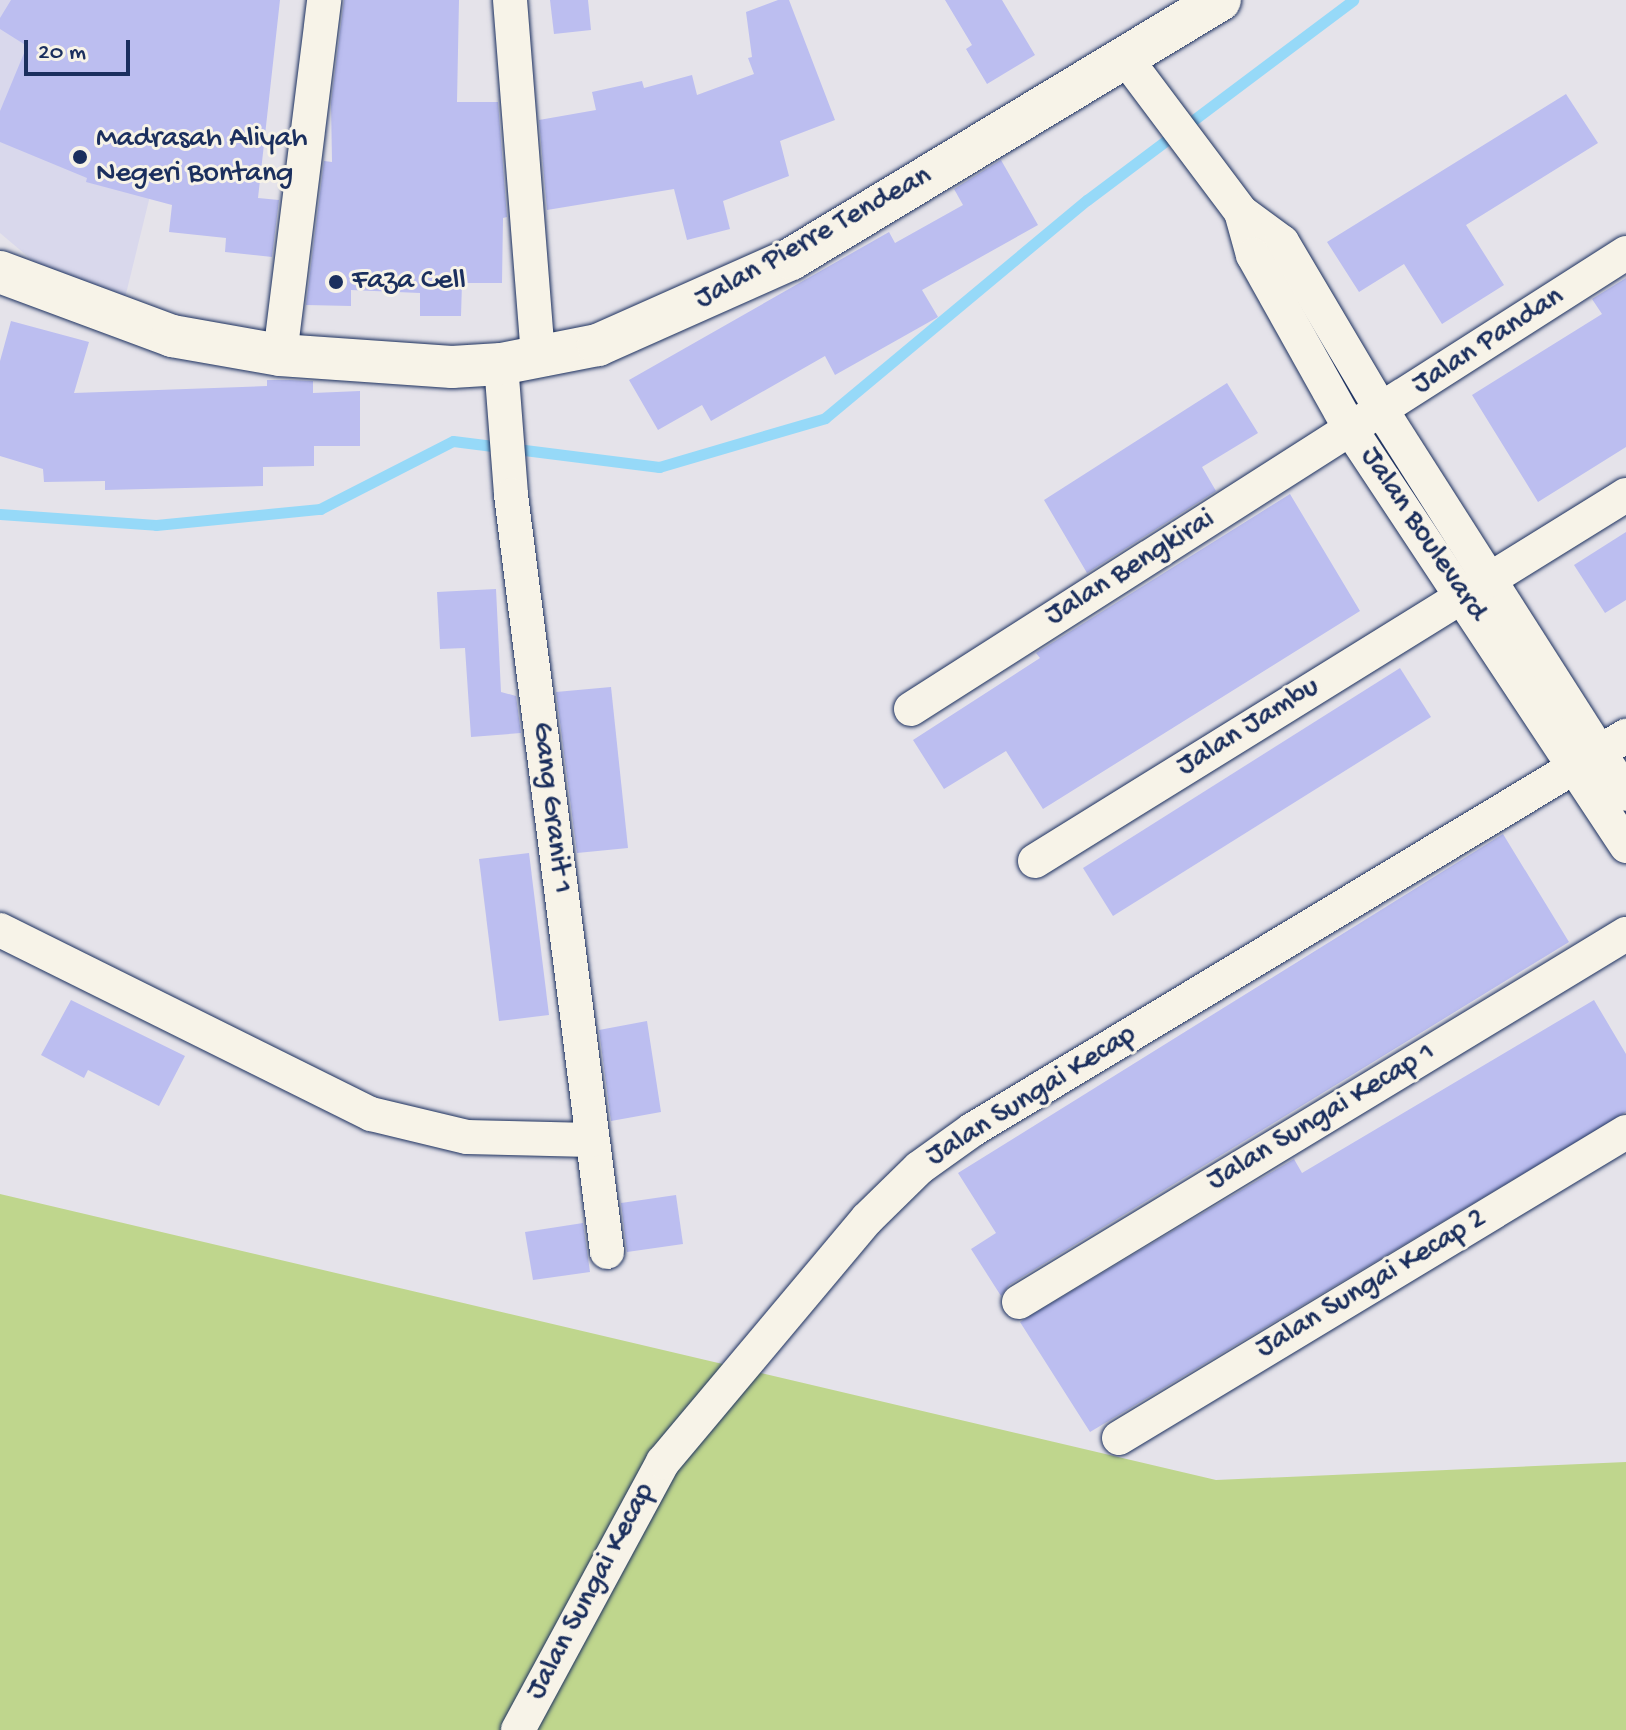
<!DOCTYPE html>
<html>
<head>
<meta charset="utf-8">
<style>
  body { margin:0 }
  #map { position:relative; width:1626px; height:1730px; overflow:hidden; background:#e5e3ea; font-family:"Gochi Hand",sans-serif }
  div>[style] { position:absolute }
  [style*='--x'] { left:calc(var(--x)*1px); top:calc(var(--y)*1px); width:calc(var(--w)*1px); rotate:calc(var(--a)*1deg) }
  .built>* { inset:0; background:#d9d8ec }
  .green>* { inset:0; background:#bfd68d }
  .stream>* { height:11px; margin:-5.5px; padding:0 5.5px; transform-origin:5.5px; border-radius:5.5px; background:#96d9f8 }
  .building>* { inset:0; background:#bcbef0 }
  .roads { filter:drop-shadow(0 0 2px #1b2f5e) drop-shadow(0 0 2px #1b2f5e) }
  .minor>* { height:34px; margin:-17px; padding:0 17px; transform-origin:17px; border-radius:17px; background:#f7f3e8 }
  .tertiary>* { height:42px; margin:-21px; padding:0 21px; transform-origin:21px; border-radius:21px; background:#f7f3e8 }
  .dots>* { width:22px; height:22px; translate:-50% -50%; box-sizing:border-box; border:4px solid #f7f3e8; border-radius:50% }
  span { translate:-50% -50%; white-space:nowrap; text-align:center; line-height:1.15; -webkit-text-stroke:6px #f7f3e8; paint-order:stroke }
  .poi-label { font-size:30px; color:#1b2f5e }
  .left { translate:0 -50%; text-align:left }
  .street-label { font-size:30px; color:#1b2f5e }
  .scale { position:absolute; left:24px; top:40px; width:106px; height:36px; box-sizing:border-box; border:4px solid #1b2f5e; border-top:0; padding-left:10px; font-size:24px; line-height:28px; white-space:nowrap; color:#1b2f5e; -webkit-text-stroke:6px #f7f3e8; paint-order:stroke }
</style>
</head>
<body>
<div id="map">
  <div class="built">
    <i style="clip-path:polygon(0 0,198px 0,124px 302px,46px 272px,0 233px)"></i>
  </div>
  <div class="green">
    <i style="clip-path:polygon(0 1194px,1216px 1480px,1626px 1462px,1626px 1730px,0 1730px)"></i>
  </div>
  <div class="stream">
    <i style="--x:0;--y:514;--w:156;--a:4"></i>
    <i style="--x:156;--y:525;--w:165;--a:-5.6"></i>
    <i style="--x:320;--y:509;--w:149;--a:-27.1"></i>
    <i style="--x:453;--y:441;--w:208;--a:7.2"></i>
    <i style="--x:659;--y:467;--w:173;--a:-16.4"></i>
    <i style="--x:825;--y:418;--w:341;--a:-39.8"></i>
    <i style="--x:1087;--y:200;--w:333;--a:-36.9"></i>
  </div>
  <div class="building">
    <i style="clip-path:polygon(11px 0,280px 0,258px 198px,279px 200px,272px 257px,225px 252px,226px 238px,169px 232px,172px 205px,86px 182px,87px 178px,0 142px,0 111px,27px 46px,0 29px,0 18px)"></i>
    <i style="clip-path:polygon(344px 0,459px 0,457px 102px,498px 102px,507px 217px,503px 218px,502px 283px,462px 283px,461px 316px,420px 316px,420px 293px,351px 290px,351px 306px,306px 305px,324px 161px,332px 162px,331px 103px)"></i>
    <i style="clip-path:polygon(550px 0,588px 0,591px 30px,554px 34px)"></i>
    <i style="clip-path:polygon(778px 0,789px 0,835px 120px,780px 141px,789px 176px,723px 201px,730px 229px,687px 240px,674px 189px,547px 210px,539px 120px,596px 110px,592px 92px,642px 81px,644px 88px,692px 75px,697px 95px,754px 74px,748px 58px,752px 57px,746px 12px)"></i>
    <i style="clip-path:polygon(945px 0,1002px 0,1035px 55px,987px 84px,966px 49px,972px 45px)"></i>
    <i style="clip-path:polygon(1566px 94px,1598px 143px,1466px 225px,1504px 285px,1442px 324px,1404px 264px,1359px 292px,1327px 242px)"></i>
    <i style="clip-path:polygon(1001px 160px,1038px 225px,922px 290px,938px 317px,835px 375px,825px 356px,711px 421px,702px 405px,658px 430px,629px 380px,889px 232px,895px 243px,963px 205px,954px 189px)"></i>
    <i style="clip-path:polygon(1626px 278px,1626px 447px,1538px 502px,1472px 395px,1602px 314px,1592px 299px)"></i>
    <i style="clip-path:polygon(11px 321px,89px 342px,74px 393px,267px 386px,267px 380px,290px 380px,313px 381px,313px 393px,360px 391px,360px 446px,314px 446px,314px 466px,263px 467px,263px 486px,105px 490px,105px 481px,44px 482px,43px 469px,0 456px,0 361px)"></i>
    <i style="clip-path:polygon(1227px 383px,1258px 433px,1202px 467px,1216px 491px,1087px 573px,1044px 500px)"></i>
    <i style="clip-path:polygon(1290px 494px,1360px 611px,1043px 809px,1006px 751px,944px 789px,913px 740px,1040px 658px,1036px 653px)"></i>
    <i style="clip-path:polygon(1626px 532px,1626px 600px,1605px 613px,1574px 565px)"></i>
    <i style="clip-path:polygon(496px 589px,501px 692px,516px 696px,521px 733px,471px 737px,465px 648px,440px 649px,437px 592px)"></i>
    <i style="clip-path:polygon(1400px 668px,1431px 717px,1113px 916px,1083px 868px)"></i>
    <i style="clip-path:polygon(611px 687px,628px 848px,577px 853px,556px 692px)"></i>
    <i style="clip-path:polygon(1503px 834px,1569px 942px,1009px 1285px,1001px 1296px,971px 1249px,996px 1233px,958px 1173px)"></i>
    <i style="clip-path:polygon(529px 853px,549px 1015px,499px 1021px,479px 859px)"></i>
    <i style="clip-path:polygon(71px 1000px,185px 1056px,159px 1106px,88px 1070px,84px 1078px,41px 1055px)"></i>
    <i style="clip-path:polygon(1594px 1000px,1626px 1054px,1626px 1112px,1090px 1432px,1020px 1322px,1294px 1159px,1302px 1173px)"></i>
    <i style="clip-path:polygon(647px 1021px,661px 1112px,611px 1121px,599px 1030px)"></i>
    <i style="clip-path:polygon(676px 1195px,683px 1244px,627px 1252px,621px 1203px)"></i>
    <i style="clip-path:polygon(583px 1223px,590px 1272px,533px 1280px,525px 1232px)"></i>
  </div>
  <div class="roads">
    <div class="minor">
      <i style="--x:510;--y:0;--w:358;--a:85.5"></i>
      <i style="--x:1127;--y:60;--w:190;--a:53.1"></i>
      <i style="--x:1241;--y:212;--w:51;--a:36.2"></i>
      <i style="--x:1282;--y:242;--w:196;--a:59.4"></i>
      <i style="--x:1382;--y:411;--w:454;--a:57.5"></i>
      <i style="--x:1241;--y:212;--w:45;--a:74.4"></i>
      <i style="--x:1253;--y:255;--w:201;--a:60.8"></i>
      <i style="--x:1351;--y:430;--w:499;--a:56.5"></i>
      <i style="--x:280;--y:355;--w:358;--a:-82.9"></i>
      <i style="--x:501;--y:364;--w:131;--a:85.6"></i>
      <i style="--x:511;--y:495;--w:763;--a:82.77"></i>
      <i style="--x:911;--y:709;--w:848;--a:-32.53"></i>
      <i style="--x:1035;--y:861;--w:695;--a:-31.77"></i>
      <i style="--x:0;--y:930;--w:414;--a:26.4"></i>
      <i style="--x:371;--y:1114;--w:99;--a:13.5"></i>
      <i style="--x:467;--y:1137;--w:124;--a:1.4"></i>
      <i style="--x:1019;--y:1302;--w:710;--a:-31.23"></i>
      <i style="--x:1119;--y:1438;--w:592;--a:-31.11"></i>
      <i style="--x:518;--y:1730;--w:305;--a:-61.6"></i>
      <i style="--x:663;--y:1462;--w:317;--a:-50"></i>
      <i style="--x:867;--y:1219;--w:73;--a:-44.4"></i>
      <i style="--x:919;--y:1168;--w:65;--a:-35.6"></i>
      <i style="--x:972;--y:1130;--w:764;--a:-31.07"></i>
    </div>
    <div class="tertiary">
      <i style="--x:0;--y:272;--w:184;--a:20.4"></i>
      <i style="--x:172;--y:336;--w:110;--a:10"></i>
      <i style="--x:280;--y:355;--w:172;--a:4"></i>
      <i style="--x:452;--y:367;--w:49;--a:-3.5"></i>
      <i style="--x:501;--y:364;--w:99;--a:-11.1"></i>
      <i style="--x:598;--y:345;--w:211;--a:-24"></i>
      <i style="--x:791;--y:259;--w:501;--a:-31.12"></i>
    </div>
  </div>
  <div class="dots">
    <i style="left:80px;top:157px;background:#1b2f5e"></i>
    <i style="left:336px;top:282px;background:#1b2f5e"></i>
  </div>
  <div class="poi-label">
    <span class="left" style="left:96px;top:157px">Madrasah Aliyah<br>Negeri Bontang</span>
    <span class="left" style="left:352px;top:282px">Faza Cell</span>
  </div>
  <div class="street-label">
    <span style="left:814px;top:239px;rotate:-29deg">Jalan Pierre Tendean</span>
    <span style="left:1489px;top:342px;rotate:-33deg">Jalan Pandan</span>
    <span style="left:1422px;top:535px;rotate:56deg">Jalan Boulevard</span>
    <span style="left:1131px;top:569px;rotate:-32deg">Jalan Bengkirai</span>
    <span style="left:1249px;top:728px;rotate:-32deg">Jalan Jambu</span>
    <span style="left:550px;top:808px;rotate:83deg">Gang Granit 1</span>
    <span style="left:1032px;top:1097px;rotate:-32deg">Jalan Sungai Kecap</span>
    <span style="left:1322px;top:1118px;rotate:-31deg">Jalan Sungai Kecap 1</span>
    <span style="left:1372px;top:1285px;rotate:-31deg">Jalan Sungai Kecap 2</span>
    <span style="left:592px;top:1592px;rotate:-62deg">Jalan Sungai Kecap</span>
  </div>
  <div class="scale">20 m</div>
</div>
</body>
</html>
